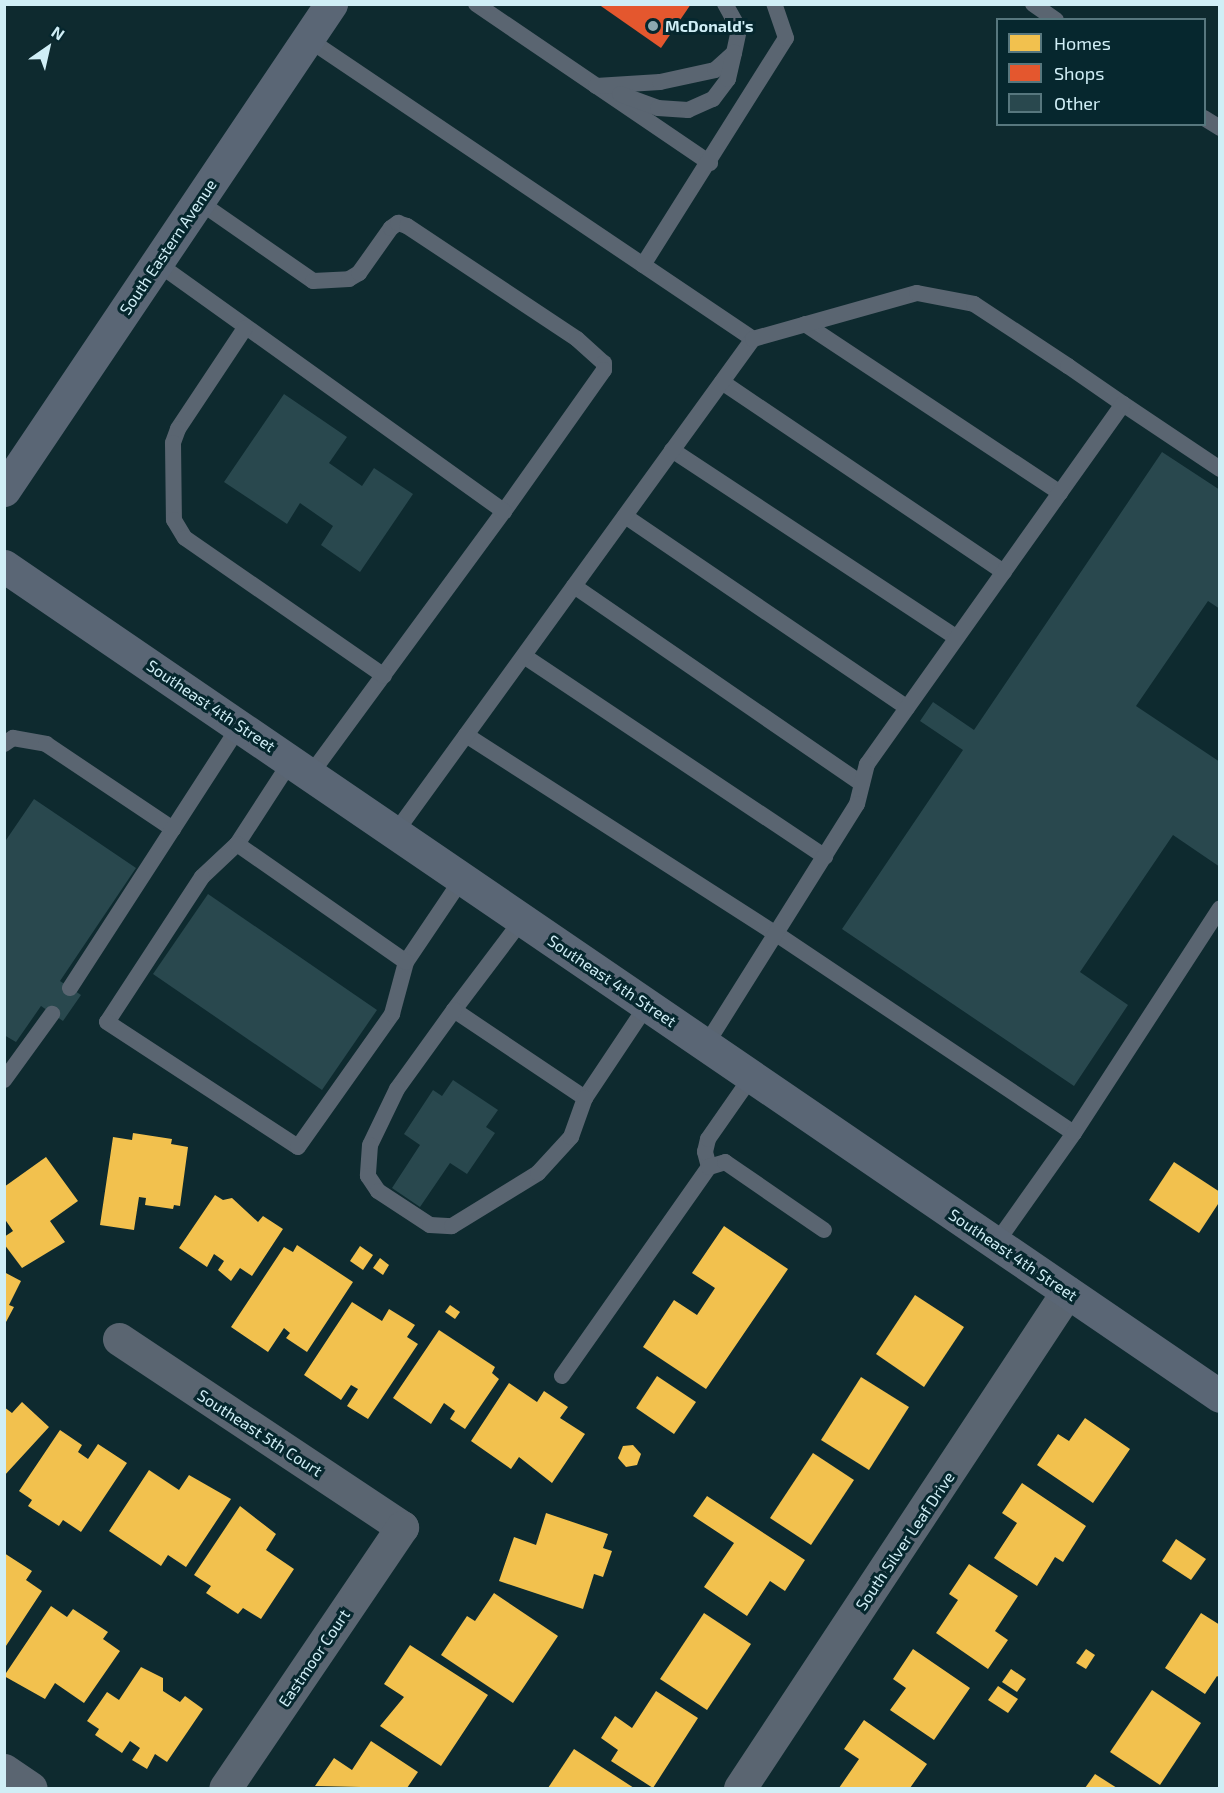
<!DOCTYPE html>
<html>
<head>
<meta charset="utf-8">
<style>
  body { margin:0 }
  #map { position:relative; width:1224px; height:1793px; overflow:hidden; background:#0e2a2f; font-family:"Exo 2",sans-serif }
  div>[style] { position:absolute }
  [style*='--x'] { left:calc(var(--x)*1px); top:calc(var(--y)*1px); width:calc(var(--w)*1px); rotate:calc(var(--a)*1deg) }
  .homes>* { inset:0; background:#f2c14e }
  .shops>* { inset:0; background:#e4572e }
  .building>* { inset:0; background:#29484e }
  .service>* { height:16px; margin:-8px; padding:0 8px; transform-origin:8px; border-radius:8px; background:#5a6571 }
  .minor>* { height:33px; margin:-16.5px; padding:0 16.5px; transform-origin:16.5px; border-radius:16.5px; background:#5a6571 }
  .secondary>* { height:33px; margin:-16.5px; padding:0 16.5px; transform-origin:16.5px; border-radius:16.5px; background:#5a6675 }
  .dots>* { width:16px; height:16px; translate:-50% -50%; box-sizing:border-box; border:3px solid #06272e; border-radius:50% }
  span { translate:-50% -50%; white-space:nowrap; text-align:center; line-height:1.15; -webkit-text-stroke:6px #06272e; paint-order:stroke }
  .poi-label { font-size:16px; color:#d0eef6; font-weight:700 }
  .left { translate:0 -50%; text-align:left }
  .street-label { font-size:16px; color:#d0eef6 }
  .frame { position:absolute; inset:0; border:6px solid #d0eef6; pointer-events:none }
  .legend { position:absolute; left:996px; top:18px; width:210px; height:108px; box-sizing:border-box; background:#06272e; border:2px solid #57777e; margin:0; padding:8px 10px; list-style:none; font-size:18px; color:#d0eef6 }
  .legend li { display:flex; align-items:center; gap:12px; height:30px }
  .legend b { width:30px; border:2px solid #57777e }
  .north { position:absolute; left:18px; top:18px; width:60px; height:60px; -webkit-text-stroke:4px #06272e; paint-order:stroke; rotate:34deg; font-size:16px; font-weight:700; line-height:24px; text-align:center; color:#d0eef6 }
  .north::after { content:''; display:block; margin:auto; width:21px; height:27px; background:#d0eef6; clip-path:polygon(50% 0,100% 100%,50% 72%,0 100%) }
</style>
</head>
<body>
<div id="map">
  <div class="homes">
    <i style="clip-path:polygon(133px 1133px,172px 1139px,171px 1144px,188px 1147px,180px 1206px,174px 1205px,173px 1209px,145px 1205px,146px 1198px,139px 1197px,134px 1230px,100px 1225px,113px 1137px,132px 1140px)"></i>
    <i style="clip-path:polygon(46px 1157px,78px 1201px,50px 1221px,65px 1242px,22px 1268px,4px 1244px,4px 1237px,13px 1231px,4px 1218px,4px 1187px)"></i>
    <i style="clip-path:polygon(1174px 1162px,1220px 1192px,1220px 1201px,1199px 1233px,1149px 1200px)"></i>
    <i style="clip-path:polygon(215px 1195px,223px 1200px,232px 1198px,258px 1222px,263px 1216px,283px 1229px,252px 1276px,240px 1268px,231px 1281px,218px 1270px,224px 1261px,214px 1254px,207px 1267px,179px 1248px)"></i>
    <i style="clip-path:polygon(724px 1226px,788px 1269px,706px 1389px,643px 1347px,674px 1300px,697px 1315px,715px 1288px,692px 1273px)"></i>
    <i style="clip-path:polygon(297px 1245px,353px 1282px,307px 1352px,286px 1338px,290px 1333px,284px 1328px,268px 1352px,231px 1327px,284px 1247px,293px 1252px)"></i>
    <i style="clip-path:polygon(360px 1246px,373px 1255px,363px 1270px,350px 1261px)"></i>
    <i style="clip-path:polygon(380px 1258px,389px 1265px,383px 1275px,373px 1268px)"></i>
    <i style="clip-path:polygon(4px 1272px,21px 1281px,9px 1305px,14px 1307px,6px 1322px)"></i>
    <i style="clip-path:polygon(915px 1295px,964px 1327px,924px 1387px,876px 1354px)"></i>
    <i style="clip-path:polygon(352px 1302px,382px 1321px,389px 1309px,415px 1325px,407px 1337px,418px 1344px,368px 1419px,347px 1406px,358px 1389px,351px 1385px,341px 1400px,304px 1375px)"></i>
    <i style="clip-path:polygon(450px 1305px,460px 1312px,455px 1319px,445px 1312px)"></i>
    <i style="clip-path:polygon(439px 1330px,495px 1367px,492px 1373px,499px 1379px,465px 1429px,450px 1419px,455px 1411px,444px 1403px,431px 1424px,393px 1398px)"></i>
    <i style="clip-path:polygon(657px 1376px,696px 1402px,674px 1434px,636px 1408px)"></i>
    <i style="clip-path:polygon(861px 1377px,909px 1407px,869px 1470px,821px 1440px)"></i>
    <i style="clip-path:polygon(509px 1383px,537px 1402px,544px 1391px,568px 1407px,560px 1418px,585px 1434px,552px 1483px,519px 1457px,511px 1469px,471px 1441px)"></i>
    <i style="clip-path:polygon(22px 1402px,49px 1427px,4px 1476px,4px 1407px,12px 1413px)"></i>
    <i style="clip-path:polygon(1085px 1418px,1130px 1449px,1093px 1503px,1037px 1465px,1058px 1434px,1069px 1441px)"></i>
    <i style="clip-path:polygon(60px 1430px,82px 1445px,78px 1452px,88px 1459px,98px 1444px,127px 1463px,81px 1532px,63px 1520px,59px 1526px,28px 1506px,32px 1500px,19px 1491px)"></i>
    <i style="clip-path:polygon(633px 1445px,641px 1454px,637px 1465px,626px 1467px,618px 1458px,623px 1446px)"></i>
    <i style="clip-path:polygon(813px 1453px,854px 1480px,811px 1545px,770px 1518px)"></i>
    <i style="clip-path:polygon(149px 1470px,179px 1490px,189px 1475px,231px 1499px,186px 1567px,168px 1555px,161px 1566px,109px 1531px)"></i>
    <i style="clip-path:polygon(1022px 1483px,1086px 1526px,1063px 1562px,1055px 1557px,1037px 1586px,994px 1558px,1017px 1523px,1002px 1513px)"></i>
    <i style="clip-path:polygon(707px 1496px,805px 1560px,785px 1591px,770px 1581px,747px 1616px,704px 1587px,734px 1543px,693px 1516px)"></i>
    <i style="clip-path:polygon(240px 1506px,276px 1534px,266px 1550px,294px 1569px,261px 1619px,243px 1608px,238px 1614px,206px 1593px,211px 1586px,194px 1575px)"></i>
    <i style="clip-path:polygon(546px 1513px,608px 1534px,603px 1548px,612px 1551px,603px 1577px,594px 1574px,583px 1609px,499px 1581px,514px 1537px,536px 1545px)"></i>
    <i style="clip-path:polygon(1176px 1539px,1206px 1559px,1191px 1580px,1162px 1561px)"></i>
    <i style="clip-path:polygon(4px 1553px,32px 1571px,26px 1580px,42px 1591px,4px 1649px)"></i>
    <i style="clip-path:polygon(969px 1564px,1018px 1596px,995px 1631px,1008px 1640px,988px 1669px,936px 1633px,958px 1600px,949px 1594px)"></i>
    <i style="clip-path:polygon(494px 1593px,558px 1636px,513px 1703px,441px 1655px,467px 1616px,475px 1621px)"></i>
    <i style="clip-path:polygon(51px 1606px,67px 1617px,73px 1609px,108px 1632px,103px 1639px,120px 1651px,84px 1703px,55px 1683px,45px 1699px,4px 1676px)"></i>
    <i style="clip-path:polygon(704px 1613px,751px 1644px,707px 1710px,660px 1679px)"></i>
    <i style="clip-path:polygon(1201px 1613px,1220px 1625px,1220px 1678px,1217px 1676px,1205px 1694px,1165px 1668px)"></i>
    <i style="clip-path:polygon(410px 1645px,488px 1695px,441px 1766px,380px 1726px,404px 1697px,384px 1684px)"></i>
    <i style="clip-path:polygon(913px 1649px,970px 1688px,934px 1740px,890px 1710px,906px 1688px,893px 1679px)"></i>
    <i style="clip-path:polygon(1086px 1649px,1095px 1655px,1086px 1669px,1076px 1663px)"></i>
    <i style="clip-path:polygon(141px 1667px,163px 1678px,163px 1691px,180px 1702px,185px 1696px,203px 1709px,167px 1762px,155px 1754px,147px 1769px,132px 1760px,140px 1748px,130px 1741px,122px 1753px,95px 1735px,99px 1729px,87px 1721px,107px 1692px,119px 1700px)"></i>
    <i style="clip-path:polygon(1011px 1669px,1026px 1679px,1017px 1692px,1002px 1682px)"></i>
    <i style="clip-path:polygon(998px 1686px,1018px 1699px,1008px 1713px,988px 1700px)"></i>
    <i style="clip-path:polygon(1152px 1690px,1201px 1723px,1160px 1785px,1110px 1752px)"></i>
    <i style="clip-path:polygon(656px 1691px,698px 1718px,653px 1788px,611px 1761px,618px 1750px,601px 1738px,615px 1716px,632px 1728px)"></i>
    <i style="clip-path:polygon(864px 1720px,927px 1764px,910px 1788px,839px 1788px,859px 1759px,844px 1749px)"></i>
    <i style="clip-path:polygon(371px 1741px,418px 1772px,407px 1788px,315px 1786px,334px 1758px,352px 1770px)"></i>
    <i style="clip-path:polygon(574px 1749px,634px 1788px,548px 1788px)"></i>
    <i style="clip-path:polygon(1095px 1774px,1117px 1788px,1085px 1788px)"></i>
  </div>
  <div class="shops">
    <i style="clip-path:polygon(598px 4px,691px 4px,661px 48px)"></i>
  </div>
  <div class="building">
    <i style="clip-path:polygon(284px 394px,347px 437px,329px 463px,362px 486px,374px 468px,413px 494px,360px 572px,321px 545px,333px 526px,300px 503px,287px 524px,224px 482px)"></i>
    <i style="clip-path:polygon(1162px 452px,1220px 490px,1220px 609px,1208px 601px,1136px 706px,1220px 762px,1220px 867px,1173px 835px,1080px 972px,1128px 1005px,1074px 1086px,842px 929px,963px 750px,920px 721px,933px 702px,974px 730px)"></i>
    <i style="clip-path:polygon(34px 799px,136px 868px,60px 981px,81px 995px,63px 1021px,41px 1006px,16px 1042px,4px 1035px,4px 843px)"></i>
    <i style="clip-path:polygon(208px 894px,377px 1010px,322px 1090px,153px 974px)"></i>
    <i style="clip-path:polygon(453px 1080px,498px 1110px,486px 1127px,495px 1133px,467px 1174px,450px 1163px,420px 1207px,392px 1188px,420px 1145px,404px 1134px,433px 1090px,442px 1096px)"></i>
  </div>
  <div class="service">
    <i style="--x:476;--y:4;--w:283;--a:34.2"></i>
    <i style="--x:1033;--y:4;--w:28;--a:35"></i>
    <i style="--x:308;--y:39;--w:537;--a:33.99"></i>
    <i style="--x:596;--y:86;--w:64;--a:-3.6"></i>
    <i style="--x:660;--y:82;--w:56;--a:-12.3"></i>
    <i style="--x:715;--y:70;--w:25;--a:-42"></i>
    <i style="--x:734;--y:53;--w:25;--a:-78"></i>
    <i style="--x:739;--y:29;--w:29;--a:-119"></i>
    <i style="--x:620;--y:94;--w:40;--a:20.2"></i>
    <i style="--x:658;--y:108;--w:30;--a:4"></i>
    <i style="--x:688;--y:110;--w:27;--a:-24"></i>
    <i style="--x:713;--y:99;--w:25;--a:-53"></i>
    <i style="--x:728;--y:79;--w:27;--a:-77"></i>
    <i style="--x:1204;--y:118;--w:19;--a:32"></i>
    <i style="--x:198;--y:201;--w:140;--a:34.8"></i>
    <i style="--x:313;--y:281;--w:36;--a:-3"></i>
    <i style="--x:349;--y:279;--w:12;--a:-31"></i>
    <i style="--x:359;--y:273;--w:55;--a:-54.6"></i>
    <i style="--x:391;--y:228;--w:9;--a:-36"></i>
    <i style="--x:398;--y:223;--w:9;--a:18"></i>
    <i style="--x:407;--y:226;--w:204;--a:33.6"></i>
    <i style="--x:577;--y:339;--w:36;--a:42"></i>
    <i style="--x:604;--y:363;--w:7;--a:90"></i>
    <i style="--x:604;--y:370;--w:173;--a:125.3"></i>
    <i style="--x:504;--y:511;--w:326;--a:126.3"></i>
    <i style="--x:157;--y:263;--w:427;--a:35.6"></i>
    <i style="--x:643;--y:265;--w:268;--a:-57.8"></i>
    <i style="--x:786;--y:38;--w:36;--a:-109"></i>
    <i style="--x:805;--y:324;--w:306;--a:33.5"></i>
    <i style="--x:245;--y:328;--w:121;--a:123.6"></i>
    <i style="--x:178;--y:429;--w:15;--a:110"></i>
    <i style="--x:173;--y:443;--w:77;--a:89.3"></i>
    <i style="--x:174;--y:520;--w:21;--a:59"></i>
    <i style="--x:185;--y:538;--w:242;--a:34.7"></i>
    <i style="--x:722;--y:382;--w:340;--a:34"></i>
    <i style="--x:1123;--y:404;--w:117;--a:33.8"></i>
    <i style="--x:672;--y:450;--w:341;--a:33.4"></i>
    <i style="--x:625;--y:516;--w:341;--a:34.2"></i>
    <i style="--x:574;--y:586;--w:349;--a:34.5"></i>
    <i style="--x:524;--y:656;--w:362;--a:33.7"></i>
    <i style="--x:466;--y:735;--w:371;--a:32.7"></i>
    <i style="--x:778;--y:935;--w:356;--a:33.8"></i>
    <i style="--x:1074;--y:1133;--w:135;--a:125.3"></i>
    <i style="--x:4;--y:744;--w:11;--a:-34"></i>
    <i style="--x:13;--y:738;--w:34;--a:10"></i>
    <i style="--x:46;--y:744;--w:153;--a:33.8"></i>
    <i style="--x:291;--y:761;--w:99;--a:123"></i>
    <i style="--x:237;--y:844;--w:48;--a:136.7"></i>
    <i style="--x:202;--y:877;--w:173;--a:123.2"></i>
    <i style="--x:107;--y:1022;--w:228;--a:33.2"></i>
    <i style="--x:298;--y:1147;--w:163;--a:-54.7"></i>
    <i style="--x:392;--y:1014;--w:54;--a:-74.9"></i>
    <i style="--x:406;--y:962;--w:100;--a:-56"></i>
    <i style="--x:395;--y:833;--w:610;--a:-54.07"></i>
    <i style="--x:753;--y:339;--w:170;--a:-15.7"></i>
    <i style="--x:917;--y:293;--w:58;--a:10.9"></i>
    <i style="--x:974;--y:304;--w:113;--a:33.4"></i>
    <i style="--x:1068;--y:366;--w:67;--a:34.6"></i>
    <i style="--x:1123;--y:404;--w:442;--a:125.4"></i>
    <i style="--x:867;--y:764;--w:41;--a:104"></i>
    <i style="--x:857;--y:804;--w:284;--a:122.1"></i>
    <i style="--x:237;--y:844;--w:206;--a:34.9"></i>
    <i style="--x:522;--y:920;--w:113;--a:127.1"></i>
    <i style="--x:454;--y:1010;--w:158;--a:33.9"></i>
    <i style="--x:585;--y:1098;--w:112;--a:-56.3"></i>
    <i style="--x:70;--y:988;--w:313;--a:-57.1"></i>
    <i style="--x:454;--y:1010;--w:97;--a:125.8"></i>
    <i style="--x:397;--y:1089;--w:62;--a:115.7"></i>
    <i style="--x:370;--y:1145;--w:31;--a:94"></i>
    <i style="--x:368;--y:1176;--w:18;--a:56"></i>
    <i style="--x:378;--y:1191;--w:62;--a:33.2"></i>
    <i style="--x:430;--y:1225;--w:22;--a:3"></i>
    <i style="--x:452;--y:1226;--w:101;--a:-31.6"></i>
    <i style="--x:538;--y:1173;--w:49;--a:-47.5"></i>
    <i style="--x:571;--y:1137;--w:41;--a:-70.3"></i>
    <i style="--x:4;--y:1080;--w:82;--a:-54"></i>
    <i style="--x:1074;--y:1133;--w:268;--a:-57"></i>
    <i style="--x:709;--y:1167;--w:16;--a:-105"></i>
    <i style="--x:705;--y:1152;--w:13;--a:-77"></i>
    <i style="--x:708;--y:1139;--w:77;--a:-55.1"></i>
    <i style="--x:562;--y:1376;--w:256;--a:-54.9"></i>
    <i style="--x:709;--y:1167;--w:17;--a:-17"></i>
    <i style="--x:725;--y:1162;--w:120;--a:34.5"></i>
  </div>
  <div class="minor">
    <i style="--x:119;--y:1339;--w:340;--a:33.6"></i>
    <i style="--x:402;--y:1527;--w:315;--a:124.1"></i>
    <i style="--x:4;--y:1770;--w:32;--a:34"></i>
    <i style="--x:740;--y:1788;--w:594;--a:-56.6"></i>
  </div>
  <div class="secondary">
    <i style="--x:4;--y:490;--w:586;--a:-56.07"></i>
    <i style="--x:4;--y:566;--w:1472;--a:34.32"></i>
  </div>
  <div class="dots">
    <i style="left:653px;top:26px;background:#8ca9b0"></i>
  </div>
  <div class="poi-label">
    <span class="left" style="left:665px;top:26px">McDonald's</span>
  </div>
  <div class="street-label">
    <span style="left:168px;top:247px;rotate:-56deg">South Eastern Avenue</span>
    <span style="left:211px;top:706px;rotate:34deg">Southeast 4th Street</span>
    <span style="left:612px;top:981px;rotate:34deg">Southeast 4th Street</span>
    <span style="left:1013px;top:1255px;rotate:34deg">Southeast 4th Street</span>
    <span style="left:260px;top:1433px;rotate:33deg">Southeast 5th Court</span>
    <span style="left:905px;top:1541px;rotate:-56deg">South Silver Leaf Drive</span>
    <span style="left:314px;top:1658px;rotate:-56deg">Eastmoor Court</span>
  </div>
  <div class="frame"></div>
  <ul class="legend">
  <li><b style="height:16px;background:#f2c14e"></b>Homes</li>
  <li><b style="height:16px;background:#e4572e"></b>Shops</li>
  <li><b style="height:16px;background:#29484e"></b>Other</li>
  </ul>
  <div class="north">N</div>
</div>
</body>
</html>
